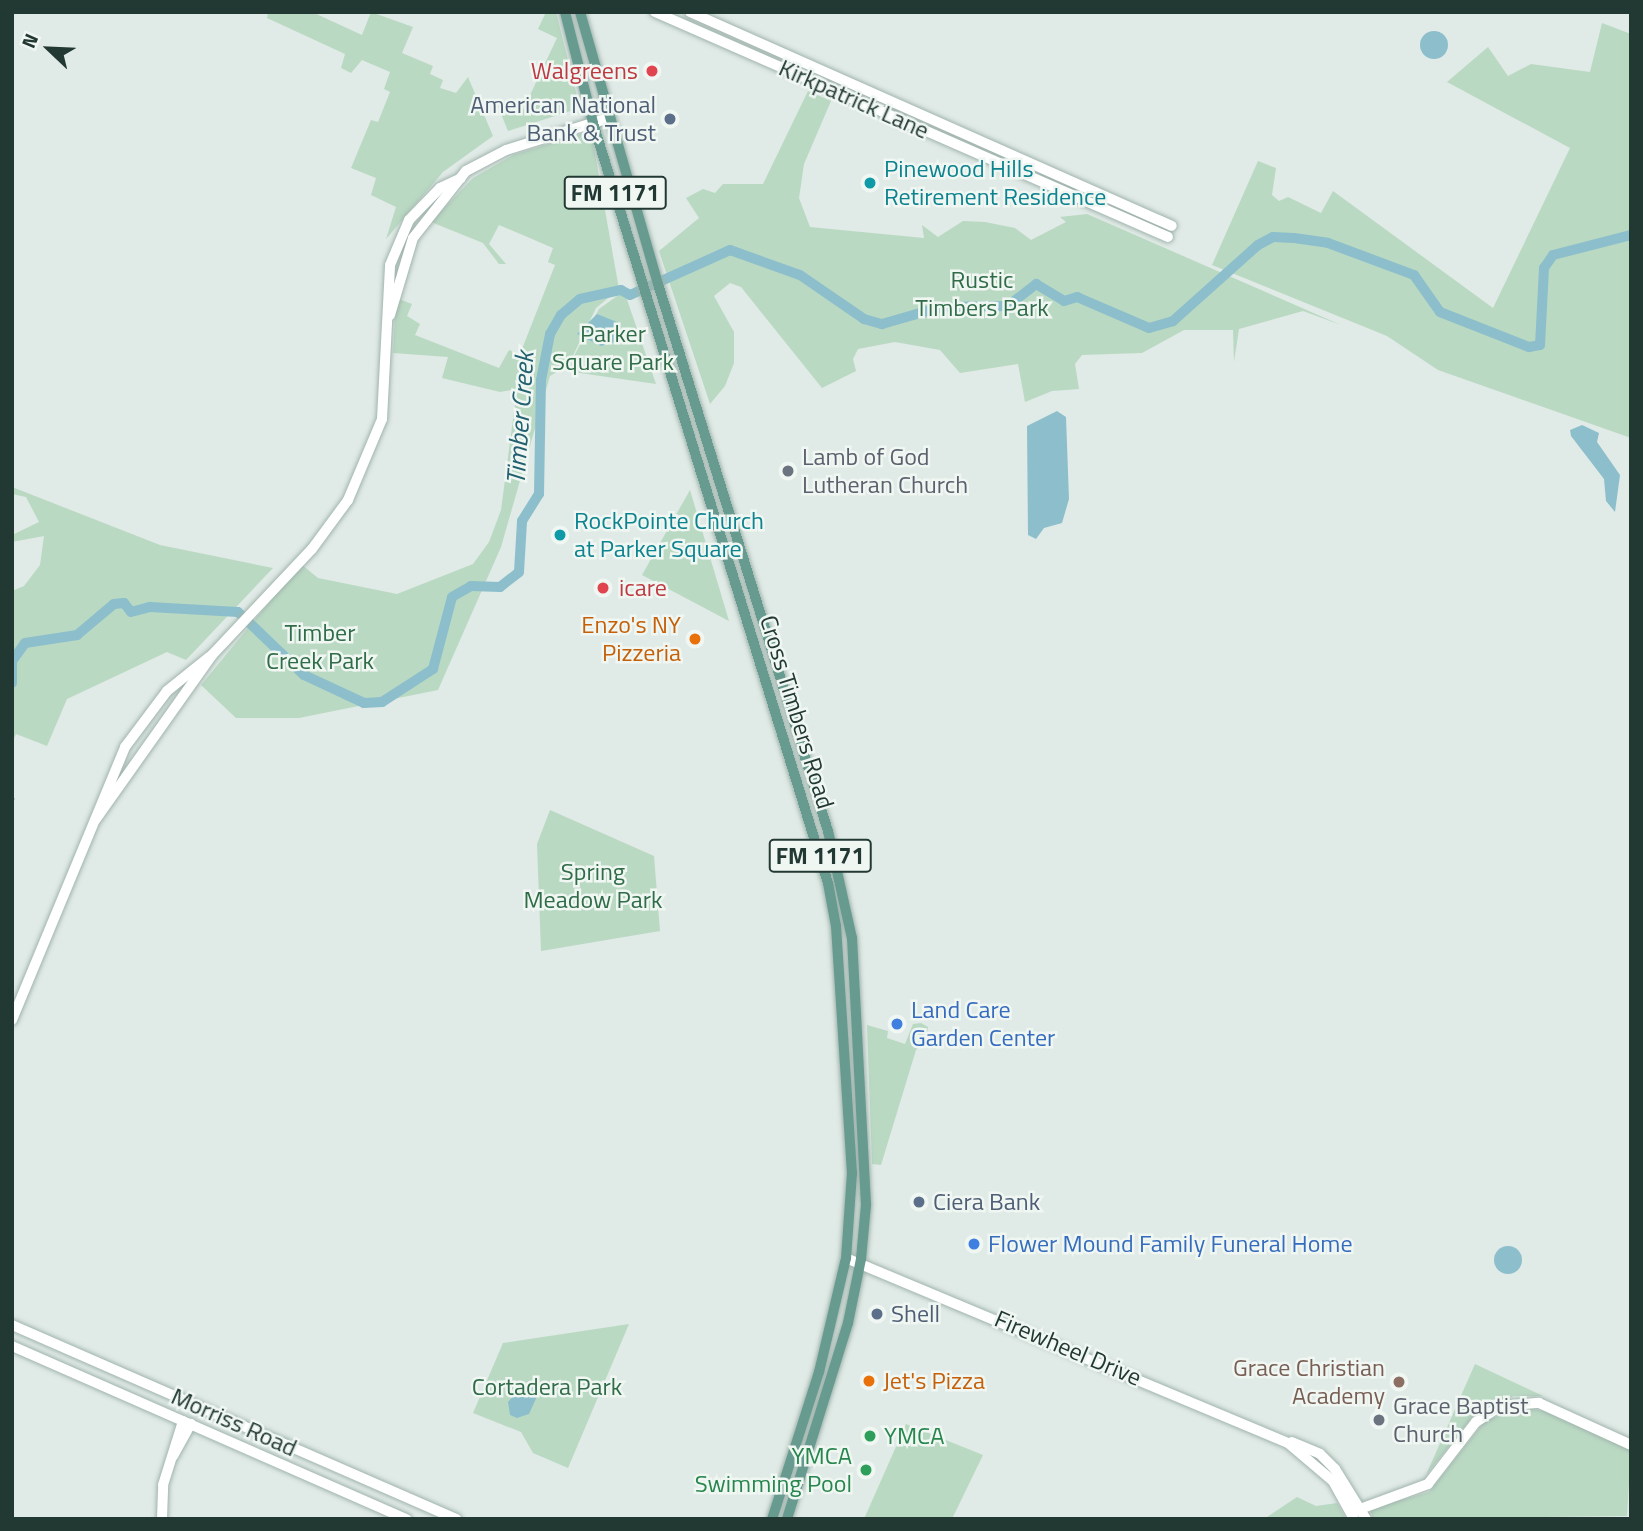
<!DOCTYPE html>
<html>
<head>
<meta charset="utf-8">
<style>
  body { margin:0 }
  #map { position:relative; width:1643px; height:1531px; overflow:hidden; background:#e0eae6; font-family:"Titillium Web",sans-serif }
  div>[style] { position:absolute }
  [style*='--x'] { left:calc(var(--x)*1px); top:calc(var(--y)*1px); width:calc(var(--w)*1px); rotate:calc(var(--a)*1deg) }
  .green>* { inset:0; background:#bad9c3 }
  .water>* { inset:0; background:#8cbfcb }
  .round { border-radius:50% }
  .stream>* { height:2px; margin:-1px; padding:0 1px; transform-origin:1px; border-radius:1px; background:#8cbfcb }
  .river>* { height:10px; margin:-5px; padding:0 5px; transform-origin:5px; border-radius:5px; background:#8cbfcb }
  .roads { filter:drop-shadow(0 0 2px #a0b4ad) drop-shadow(0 0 2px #a0b4ad) }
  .secondary>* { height:10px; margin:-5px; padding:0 5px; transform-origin:5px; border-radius:5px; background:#fff }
  .primary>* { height:10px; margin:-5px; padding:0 5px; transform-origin:5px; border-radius:5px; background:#689b8f }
  .dots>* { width:19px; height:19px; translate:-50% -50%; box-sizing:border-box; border:4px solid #f0f7f3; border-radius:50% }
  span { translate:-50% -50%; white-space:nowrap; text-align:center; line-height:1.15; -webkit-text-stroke:5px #f0f7f3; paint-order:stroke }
  .shield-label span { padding:2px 5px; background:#f0f7f3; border:2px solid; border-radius:5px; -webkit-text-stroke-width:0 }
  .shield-label { font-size:23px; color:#223833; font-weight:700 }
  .health-label { font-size:24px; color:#be3a42 }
  .right { translate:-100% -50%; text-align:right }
  .left { translate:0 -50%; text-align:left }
  .street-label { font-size:24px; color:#223833 }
  .service-label { font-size:24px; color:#4e5e75 }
  .culture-label { font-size:24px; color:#0d838f }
  .park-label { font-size:24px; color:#306c48 }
  .worship-label { font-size:24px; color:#5b616d }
  .food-label { font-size:24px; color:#c56008 }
  .shop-label { font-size:24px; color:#366cbe }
  .education-label { font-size:24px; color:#785e54 }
  .leisure-label { font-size:24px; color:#27864d }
  .water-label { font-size:26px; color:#22606f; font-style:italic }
  .frame { position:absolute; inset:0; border:14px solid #223833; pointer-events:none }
  .north { position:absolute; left:14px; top:14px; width:70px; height:70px; -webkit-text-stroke:5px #f0f7f3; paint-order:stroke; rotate:293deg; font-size:19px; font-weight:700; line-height:28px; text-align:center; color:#223833 }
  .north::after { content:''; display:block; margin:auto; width:24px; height:32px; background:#223833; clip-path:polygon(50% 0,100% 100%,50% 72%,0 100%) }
</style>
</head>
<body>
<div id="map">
  <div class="green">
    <i style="clip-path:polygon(268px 12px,312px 12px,362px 35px,371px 12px,413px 27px,402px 53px,433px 66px,430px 74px,443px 80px,440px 88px,456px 93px,468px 77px,493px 136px,443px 172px,386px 239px,396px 207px,371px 195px,376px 178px,351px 168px,371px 120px,378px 122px,390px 92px,384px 89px,390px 72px,362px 60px,351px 73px,341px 68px,345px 54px,267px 18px)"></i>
    <i style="clip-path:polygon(546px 12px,556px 12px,580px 108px,508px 131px,495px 99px,522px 112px,557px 38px,538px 29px)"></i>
    <i style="clip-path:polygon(1602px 23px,1631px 34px,1631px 438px,1438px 370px,1387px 336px,1212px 265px,1258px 161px,1276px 168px,1272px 195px,1279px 201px,1288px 197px,1321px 213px,1333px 191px,1493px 308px,1570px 148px,1447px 82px,1488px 47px,1508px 76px,1531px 64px,1590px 72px)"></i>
    <i style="clip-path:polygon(808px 91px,831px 101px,804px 164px,799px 198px,810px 227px,924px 238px,922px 225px,938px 237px,963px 221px,985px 222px,1015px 228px,1031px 240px,1066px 222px,1060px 217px,1087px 214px,1341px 325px,1303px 311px,1239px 329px,1234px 362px,1233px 330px,1184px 330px,1142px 353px,1082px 355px,1075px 364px,1079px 389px,1052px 391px,1025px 402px,1018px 364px,960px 373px,940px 350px,895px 342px,858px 349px,853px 359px,856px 371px,822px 388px,741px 287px,730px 283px,714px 296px,734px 332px,734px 363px,725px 386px,710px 404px,659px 251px,699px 218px,686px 198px,703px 189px,715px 193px,723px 184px,763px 184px)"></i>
    <i style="clip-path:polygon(591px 131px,619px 289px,596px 308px,569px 364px,550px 376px,501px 547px,438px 690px,299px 718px,236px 718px,201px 685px,301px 564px,318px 578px,397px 594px,473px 564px,489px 542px,501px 510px,517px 389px,500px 392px,442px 378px,448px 357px,393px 353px,396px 298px,412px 304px,407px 316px,420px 324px,415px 335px,499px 368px,509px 350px,520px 354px,555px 265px,548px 262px,553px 248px,499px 225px,489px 244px,506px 264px,499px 264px,483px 243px,431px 222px,473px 178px,513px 155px)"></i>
    <i style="clip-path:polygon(624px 291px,656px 384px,566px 371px,599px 309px)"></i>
    <i style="clip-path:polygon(12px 487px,160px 545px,273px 568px,186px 660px,167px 652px,67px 699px,47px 746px,16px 734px,12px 743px,12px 591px,24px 586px,40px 565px,44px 536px,12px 542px,12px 535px,39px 522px,26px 497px,12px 494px)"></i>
    <i style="clip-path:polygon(690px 490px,729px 621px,642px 575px)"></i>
    <i style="clip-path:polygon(550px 810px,654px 856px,660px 931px,541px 951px,537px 844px)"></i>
    <i style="clip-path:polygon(921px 1023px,928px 1027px,925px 1043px,916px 1050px,881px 1165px,872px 1164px,867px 1025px,888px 1031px,887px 1038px,905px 1044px,913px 1024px)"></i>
    <i style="clip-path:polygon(629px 1324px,568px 1468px,533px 1453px,521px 1432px,473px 1413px,503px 1343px)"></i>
    <i style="clip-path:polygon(1475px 1364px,1543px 1396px,1514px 1396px,1478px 1410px,1426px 1475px)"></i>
    <i style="clip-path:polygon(1523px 1407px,1554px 1413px,1631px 1450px,1627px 1516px,1373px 1519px,1370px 1509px,1429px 1492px,1485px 1421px)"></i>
    <i style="clip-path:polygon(906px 1424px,983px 1455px,952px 1519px,864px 1519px)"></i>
    <i style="clip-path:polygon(1297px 1497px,1316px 1506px,1337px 1503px,1346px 1519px,1264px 1519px)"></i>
  </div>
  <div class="water">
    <i class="round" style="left:1420px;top:31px;width:28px;height:28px"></i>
    <i style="clip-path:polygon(597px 314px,617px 322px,625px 339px,601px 346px,577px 334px)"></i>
    <i style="clip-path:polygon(1057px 411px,1066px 417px,1069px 499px,1062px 523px,1044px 528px,1036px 539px,1028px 535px,1027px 426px)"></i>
    <i style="clip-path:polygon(1582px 425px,1599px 433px,1597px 442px,1620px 475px,1615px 512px,1606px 501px,1604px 479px,1571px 436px,1570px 430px)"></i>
    <i class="round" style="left:1494px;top:1246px;width:28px;height:28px"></i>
    <i style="clip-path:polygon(525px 1383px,539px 1392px,529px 1414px,517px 1418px,510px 1415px,508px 1402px)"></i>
  </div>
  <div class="stream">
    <i style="--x:12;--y:798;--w:2;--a:27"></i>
  </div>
  <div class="river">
    <i style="--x:12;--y:661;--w:22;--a:-54"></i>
    <i style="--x:25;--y:643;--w:53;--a:-8.7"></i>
    <i style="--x:77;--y:635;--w:48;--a:-40"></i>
    <i style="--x:114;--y:604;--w:10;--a:-6"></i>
    <i style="--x:124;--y:603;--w:11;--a:52"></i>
    <i style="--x:131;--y:612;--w:20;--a:-15"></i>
    <i style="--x:150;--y:607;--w:88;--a:3.3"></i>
    <i style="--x:238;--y:612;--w:91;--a:43.7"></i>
    <i style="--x:304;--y:675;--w:66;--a:25"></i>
    <i style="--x:364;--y:703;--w:18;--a:-3"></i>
    <i style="--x:382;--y:702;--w:61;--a:-32.9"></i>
    <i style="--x:433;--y:669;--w:74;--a:-75.2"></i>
    <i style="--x:452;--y:597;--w:22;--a:-30"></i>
    <i style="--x:471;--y:586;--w:29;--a:2"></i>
    <i style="--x:500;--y:587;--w:24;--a:-38"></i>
    <i style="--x:519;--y:572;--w:51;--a:-86.6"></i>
    <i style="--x:522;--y:521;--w:32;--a:-58"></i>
    <i style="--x:539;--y:494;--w:114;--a:-89"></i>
    <i style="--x:541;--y:380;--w:47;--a:-78.9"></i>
    <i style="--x:550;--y:334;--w:22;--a:-60"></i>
    <i style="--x:561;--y:315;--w:25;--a:-40"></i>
    <i style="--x:580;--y:299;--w:42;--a:-12.4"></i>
    <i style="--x:621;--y:290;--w:10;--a:29"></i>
    <i style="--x:630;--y:295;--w:110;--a:-24.2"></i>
    <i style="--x:730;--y:250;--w:74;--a:19.7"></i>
    <i style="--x:800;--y:275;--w:78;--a:34.5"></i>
    <i style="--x:864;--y:319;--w:19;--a:16"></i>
    <i style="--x:882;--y:324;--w:61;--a:-16.1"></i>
    <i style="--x:941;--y:307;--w:67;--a:-0.9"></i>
    <i style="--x:1008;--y:306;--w:36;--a:-38"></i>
    <i style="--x:1036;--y:284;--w:33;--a:31"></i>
    <i style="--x:1064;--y:301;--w:14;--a:-17"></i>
    <i style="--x:1077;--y:297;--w:78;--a:23.3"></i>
    <i style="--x:1149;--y:328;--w:25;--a:-16"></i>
    <i style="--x:1173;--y:321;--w:114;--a:-41.8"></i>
    <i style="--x:1258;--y:245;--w:17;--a:-28"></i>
    <i style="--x:1273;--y:237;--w:21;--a:3"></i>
    <i style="--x:1294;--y:238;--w:34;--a:8"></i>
    <i style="--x:1328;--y:243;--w:92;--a:20.4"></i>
    <i style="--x:1414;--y:275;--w:45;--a:54.9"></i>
    <i style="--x:1440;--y:312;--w:96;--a:21.5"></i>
    <i style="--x:1529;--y:347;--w:11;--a:-10"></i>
    <i style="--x:1540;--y:345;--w:77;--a:-87"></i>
    <i style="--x:1544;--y:268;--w:16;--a:-55"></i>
    <i style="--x:1553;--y:255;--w:81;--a:-14.4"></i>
    <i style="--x:12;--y:662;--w:21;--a:90"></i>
  </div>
  <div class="roads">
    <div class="secondary">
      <i style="--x:655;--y:12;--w:560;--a:23.68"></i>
      <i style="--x:690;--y:12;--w:527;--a:23.94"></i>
      <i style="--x:390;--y:315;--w:80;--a:-73.4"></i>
      <i style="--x:413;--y:238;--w:85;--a:-51.7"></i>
      <i style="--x:466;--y:171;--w:45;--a:-27.7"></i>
      <i style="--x:506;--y:150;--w:108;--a:-17.3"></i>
      <i style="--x:96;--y:819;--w:201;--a:-54.7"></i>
      <i style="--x:212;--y:655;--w:146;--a:-46.7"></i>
      <i style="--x:312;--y:549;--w:61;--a:-53.7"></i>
      <i style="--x:348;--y:500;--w:88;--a:-67.2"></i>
      <i style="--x:382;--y:419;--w:154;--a:-87"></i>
      <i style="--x:390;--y:265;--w:49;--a:-67.1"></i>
      <i style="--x:409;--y:220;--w:45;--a:-45.9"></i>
      <i style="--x:440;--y:188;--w:23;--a:-25"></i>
      <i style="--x:12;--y:1020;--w:295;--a:-67.5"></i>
      <i style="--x:125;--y:747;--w:70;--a:-53.1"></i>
      <i style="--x:167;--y:691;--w:54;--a:-39"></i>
      <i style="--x:846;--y:1258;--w:479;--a:22.7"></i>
      <i style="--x:1288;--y:1443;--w:59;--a:40.2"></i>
      <i style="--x:1333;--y:1481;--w:43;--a:61.1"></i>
      <i style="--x:12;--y:1325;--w:485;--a:23.6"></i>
      <i style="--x:12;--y:1346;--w:431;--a:23.7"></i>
      <i style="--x:1292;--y:1442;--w:30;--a:23"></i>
      <i style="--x:1320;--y:1454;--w:21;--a:45"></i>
      <i style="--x:1335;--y:1469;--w:59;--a:58.2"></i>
      <i style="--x:173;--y:1456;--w:37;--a:-61"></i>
      <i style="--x:1352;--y:1512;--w:81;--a:-20.2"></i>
      <i style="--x:1428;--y:1484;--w:78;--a:-52.3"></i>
      <i style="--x:1476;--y:1422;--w:30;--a:-33"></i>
      <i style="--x:1501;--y:1406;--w:38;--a:-5"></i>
      <i style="--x:1539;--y:1403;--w:101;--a:24.5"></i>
      <i style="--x:162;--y:1519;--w:34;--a:-88"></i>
      <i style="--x:163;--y:1485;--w:67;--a:-72.6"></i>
    </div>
    <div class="primary">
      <i style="--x:565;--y:12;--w:114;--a:75.8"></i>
      <i style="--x:593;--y:123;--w:796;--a:72.82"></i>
      <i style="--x:828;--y:883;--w:44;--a:79.5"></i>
      <i style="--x:836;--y:926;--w:248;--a:86.3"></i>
      <i style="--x:852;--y:1173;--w:85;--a:94"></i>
      <i style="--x:846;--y:1258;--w:117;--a:103.3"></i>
      <i style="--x:819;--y:1372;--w:154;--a:107.7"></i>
      <i style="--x:580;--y:12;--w:283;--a:74"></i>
      <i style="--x:658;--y:284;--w:573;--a:72.74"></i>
      <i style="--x:828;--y:831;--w:110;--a:77.4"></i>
      <i style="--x:852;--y:938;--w:267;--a:87"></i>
      <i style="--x:866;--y:1205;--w:54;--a:95.3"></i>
      <i style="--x:861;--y:1259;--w:65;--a:101.5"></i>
      <i style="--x:848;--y:1323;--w:205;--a:107.3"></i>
    </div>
  </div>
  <div class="dots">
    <i style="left:652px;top:71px;background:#e0444e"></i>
    <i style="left:670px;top:119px;background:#5c6f8a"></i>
    <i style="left:870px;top:183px;background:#0f9aa8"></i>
    <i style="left:788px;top:471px;background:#6b7280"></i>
    <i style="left:560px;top:535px;background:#0f9aa8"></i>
    <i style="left:603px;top:588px;background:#e0444e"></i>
    <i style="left:695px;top:639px;background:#e8710a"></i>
    <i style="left:897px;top:1024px;background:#3f7fe0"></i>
    <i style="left:919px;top:1202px;background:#5c6f8a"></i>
    <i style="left:974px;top:1244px;background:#3f7fe0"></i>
    <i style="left:877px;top:1314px;background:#5c6f8a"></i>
    <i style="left:869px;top:1381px;background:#e8710a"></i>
    <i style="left:1399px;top:1382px;background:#8d6e63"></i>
    <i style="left:1379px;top:1420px;background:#6b7280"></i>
    <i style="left:870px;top:1436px;background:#2e9e5b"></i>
    <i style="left:866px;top:1470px;background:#2e9e5b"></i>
  </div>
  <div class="shield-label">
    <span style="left:615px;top:193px">FM 1171</span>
    <span style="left:820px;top:856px">FM 1171</span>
  </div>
  <div class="health-label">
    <span class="right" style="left:638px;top:71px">Walgreens</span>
    <span class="left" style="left:619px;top:588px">icare</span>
  </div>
  <div class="street-label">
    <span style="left:854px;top:99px;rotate:24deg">Kirkpatrick Lane</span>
    <span style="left:797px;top:712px;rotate:73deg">Cross Timbers Road</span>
    <span style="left:1068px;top:1348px;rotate:23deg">Firewheel Drive</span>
    <span style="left:234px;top:1422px;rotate:24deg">Morriss Road</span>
  </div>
  <div class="service-label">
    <span class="right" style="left:656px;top:119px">American National<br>Bank &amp; Trust</span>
    <span class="left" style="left:933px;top:1202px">Ciera Bank</span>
    <span class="left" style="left:891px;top:1314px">Shell</span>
  </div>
  <div class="culture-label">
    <span class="left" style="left:884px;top:183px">Pinewood Hills<br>Retirement Residence</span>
    <span class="left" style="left:574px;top:535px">RockPointe Church<br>at Parker Square</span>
  </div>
  <div class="park-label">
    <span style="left:982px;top:294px">Rustic<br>Timbers Park</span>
    <span style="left:613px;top:348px">Parker<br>Square Park</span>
    <span style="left:320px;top:647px">Timber<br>Creek Park</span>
    <span style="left:593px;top:886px">Spring<br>Meadow Park</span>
    <span style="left:547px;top:1387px">Cortadera Park</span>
  </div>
  <div class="worship-label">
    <span class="left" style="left:802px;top:471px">Lamb of God<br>Lutheran Church</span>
    <span class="left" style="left:1393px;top:1420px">Grace Baptist<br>Church</span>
  </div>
  <div class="food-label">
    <span class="right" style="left:681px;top:639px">Enzo's NY<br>Pizzeria</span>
    <span class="left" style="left:883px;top:1381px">Jet's Pizza</span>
  </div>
  <div class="shop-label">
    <span class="left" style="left:911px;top:1024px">Land Care<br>Garden Center</span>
    <span class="left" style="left:988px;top:1244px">Flower Mound Family Funeral Home</span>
  </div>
  <div class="education-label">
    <span class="right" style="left:1385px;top:1382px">Grace Christian<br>Academy</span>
  </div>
  <div class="leisure-label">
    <span class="left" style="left:884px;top:1436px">YMCA</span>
    <span class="right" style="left:852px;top:1470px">YMCA<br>Swimming Pool</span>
  </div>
  <div class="water-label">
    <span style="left:520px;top:418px;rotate:-86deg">Timber Creek</span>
  </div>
  <div class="frame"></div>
  <div class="north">N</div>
</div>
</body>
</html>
